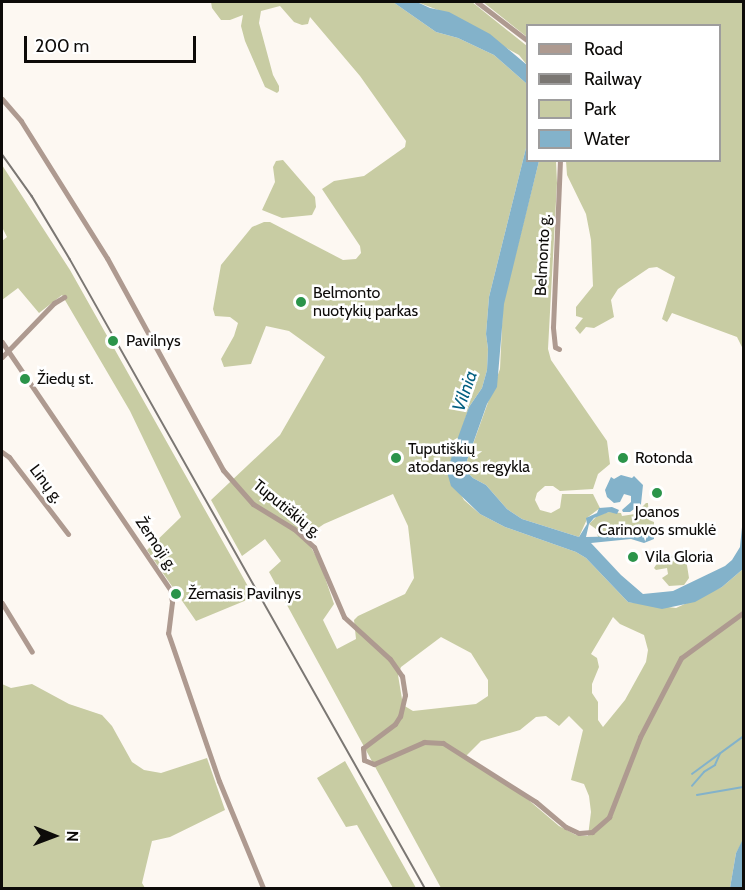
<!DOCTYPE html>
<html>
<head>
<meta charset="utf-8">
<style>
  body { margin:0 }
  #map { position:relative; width:745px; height:890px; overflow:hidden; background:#fdf8f2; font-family:Cabin,sans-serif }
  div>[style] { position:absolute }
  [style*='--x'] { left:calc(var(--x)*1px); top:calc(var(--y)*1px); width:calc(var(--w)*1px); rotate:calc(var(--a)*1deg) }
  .green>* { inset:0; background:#c8cca3 }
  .water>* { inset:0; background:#83b2ca }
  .stream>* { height:1.5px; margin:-0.75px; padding:0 0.75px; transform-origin:0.75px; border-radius:0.75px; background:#83b2ca }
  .street>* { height:5px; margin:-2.5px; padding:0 2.5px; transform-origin:2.5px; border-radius:2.5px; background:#ae9a90 }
  .rail>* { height:1.5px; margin:-0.75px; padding:0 0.75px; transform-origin:0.75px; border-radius:0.75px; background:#7b7773 }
  .dots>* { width:16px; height:16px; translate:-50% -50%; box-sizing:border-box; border:3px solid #fff; border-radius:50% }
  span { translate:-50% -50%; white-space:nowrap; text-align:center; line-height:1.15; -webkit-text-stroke:5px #fff; paint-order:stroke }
  .street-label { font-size:16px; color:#0d0b09 }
  .poi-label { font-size:16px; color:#0d0b09 }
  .left { translate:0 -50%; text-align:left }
  .water-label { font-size:18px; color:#035f81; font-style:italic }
  .frame { position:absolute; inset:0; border:3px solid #0d0b09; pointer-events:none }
  .legend { position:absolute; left:526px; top:24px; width:195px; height:138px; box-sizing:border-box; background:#fff; border:2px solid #9e9d9d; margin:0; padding:8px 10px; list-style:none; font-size:18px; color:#0d0b09 }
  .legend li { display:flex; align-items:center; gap:12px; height:30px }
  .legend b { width:30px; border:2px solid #9e9d9d }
  .north { position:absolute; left:24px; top:806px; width:60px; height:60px; -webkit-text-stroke:4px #fff; paint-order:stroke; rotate:91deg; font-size:16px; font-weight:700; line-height:24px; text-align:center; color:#0d0b09 }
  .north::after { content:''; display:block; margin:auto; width:21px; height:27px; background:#0d0b09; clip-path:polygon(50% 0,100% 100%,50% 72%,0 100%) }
  .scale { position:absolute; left:24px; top:36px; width:172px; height:27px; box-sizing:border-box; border:3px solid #0d0b09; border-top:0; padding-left:8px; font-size:18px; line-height:21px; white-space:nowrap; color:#0d0b09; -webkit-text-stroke:4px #fff; paint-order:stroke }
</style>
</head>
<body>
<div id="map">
  <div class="green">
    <i style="clip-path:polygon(evenodd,211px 2px,393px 2px,436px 32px,458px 38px,494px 55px,527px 84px,527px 144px,489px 297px,486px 334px,488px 349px,487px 370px,482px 388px,469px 407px,448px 472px,464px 500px,480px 514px,505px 527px,576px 552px,586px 558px,628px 602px,676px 608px,722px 587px,743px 569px,744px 839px,736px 853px,730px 888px,441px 888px,269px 572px,281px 561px,265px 539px,242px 556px,211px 500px,280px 435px,325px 357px,289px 331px,266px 326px,251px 364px,224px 367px,221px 359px,234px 336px,238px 323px,230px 317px,215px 316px,213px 309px,221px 265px,252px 227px,264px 222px,270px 222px,343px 260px,356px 259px,361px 253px,360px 246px,322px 189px,334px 181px,364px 176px,405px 147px,406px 141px,360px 76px,310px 17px,308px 24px,302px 25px,294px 22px,280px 6px,261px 11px,259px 23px,273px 75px,279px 86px,279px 91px,277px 93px,265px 87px,245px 41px,241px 26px,243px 15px,230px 20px,221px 20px,212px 8px,211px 2px,393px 494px,408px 526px,414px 578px,405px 594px,358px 616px,354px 620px,356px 639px,337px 649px,323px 620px,334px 604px,320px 563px,309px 544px,302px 539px,324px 524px,393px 494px,211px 2px,613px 617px,620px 624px,644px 635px,648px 650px,646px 662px,625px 700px,603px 727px,598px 720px,598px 702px,592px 693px,592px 684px,599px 667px,597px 658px,591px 654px,613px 617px,211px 2px,441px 637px,471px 653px,488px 680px,488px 696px,476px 704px,413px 711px,403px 705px,398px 675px,401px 667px,441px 637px,211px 2px,546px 716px,559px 726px,569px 716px,583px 730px,571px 780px,584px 784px,589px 796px,591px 812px,588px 836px,576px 835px,559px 826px,525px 797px,464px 758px,481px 741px,520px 730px,536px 717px,546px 716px)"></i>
    <i style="clip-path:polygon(417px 2px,472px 2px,527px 46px,527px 65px,519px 55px,438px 10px)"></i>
    <i style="clip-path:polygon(483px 2px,743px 2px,743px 349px,737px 337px,672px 313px,667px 322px,662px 319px,675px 277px,657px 267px,649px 268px,618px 289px,611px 300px,614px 317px,594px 328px,586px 327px,580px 334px,575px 328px,583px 318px,576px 316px,576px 307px,593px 286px,591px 240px,586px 214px,567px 175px,566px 161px,720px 160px,720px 26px,528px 26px,527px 37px)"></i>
    <i style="clip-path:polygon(283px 160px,315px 197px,316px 207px,312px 215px,282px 218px,262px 210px,275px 182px,273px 167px,276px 161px)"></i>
    <i style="clip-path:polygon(539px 161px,556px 161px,557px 183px,548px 349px,551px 360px,607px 441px,610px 464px,598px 474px,593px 489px,560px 491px,553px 486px,545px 486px,537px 493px,535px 500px,540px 510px,551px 513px,560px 508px,562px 494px,593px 494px,600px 508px,588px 517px,579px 537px,522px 519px,507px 509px,486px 485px,473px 478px,464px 469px,500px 369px,503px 304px)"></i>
    <i style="clip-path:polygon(2px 165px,70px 270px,254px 597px,196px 621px,147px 550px,181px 517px,130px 411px,62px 295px,39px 313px,18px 288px,2px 300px,2px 241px,7px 237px,2px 227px)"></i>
    <i style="clip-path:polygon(646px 503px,648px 503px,649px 520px,654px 522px,654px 530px,640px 526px,632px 533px,598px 537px,596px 529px,589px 524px,598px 515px,609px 512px,621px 513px,622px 516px,635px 514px)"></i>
    <i style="clip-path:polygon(676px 554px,682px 555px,686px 559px,689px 578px,684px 585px,669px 586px,662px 578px,668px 574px,667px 568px,656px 570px,654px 568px,658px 562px)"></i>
    <i style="clip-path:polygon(2px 684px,11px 688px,32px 684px,69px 704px,102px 715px,112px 726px,132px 762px,144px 770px,161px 773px,207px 758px,225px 810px,170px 837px,152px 841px,142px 883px,145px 888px,2px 888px)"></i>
    <i style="clip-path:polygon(345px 761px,416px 888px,393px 888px,357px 825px,346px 827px,317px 778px)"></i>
  </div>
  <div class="water">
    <i style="clip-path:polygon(393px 2px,417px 2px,430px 8px,449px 12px,490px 34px,527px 65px,527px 84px,494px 55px,458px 38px,436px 32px)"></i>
    <i style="clip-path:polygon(527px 144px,528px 160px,539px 161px,504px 304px,497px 387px,487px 404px,464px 469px,473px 478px,486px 485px,507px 509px,522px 519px,579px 537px,587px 524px,586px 518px,597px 513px,599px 508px,612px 507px,619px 510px,617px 514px,609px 512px,594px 518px,589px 524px,586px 537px,630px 536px,643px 529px,654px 534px,654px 539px,644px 543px,631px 539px,591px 543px,621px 575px,643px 594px,673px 591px,725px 566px,732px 560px,740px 547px,743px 517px,743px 569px,722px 587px,695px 602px,662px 609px,628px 602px,586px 558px,576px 552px,505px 527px,480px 514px,451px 486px,447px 472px,456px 443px,469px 407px,482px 388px,487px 370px,488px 349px,486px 334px,489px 297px)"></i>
    <i style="clip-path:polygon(621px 475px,632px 478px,634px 476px,643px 485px,641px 504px,630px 512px,623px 512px,622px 510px,631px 502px,631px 496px,624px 494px,620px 502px,614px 503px,607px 497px,605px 490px,611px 477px,614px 479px)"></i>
    <i style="clip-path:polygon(743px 839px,743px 888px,730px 888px,736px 853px)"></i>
  </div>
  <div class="stream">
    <i style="--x:692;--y:774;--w:64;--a:-36.2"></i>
    <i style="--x:692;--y:786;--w:18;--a:-49"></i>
    <i style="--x:704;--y:772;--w:13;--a:-32"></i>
    <i style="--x:715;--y:765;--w:12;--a:-66"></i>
    <i style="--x:697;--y:795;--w:48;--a:-9.7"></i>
  </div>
  <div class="street">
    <i style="--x:477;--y:2;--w:64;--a:37.4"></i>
    <i style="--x:2;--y:99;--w:29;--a:49"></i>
    <i style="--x:21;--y:121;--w:162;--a:57.9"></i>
    <i style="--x:107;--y:258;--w:242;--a:61.3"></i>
    <i style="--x:223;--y:470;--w:45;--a:48.6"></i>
    <i style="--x:253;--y:504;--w:48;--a:31.4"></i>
    <i style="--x:294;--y:529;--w:27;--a:42"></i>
    <i style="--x:314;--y:547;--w:76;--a:66.8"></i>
    <i style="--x:344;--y:617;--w:62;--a:42.4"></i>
    <i style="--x:390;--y:659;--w:21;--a:55"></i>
    <i style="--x:402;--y:676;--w:19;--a:81"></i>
    <i style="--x:405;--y:695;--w:22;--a:103"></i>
    <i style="--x:400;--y:716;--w:9;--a:122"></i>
    <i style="--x:395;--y:724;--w:40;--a:143"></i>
    <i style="--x:363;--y:748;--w:12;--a:85"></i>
    <i style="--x:364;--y:760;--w:11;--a:22"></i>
    <i style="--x:374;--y:764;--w:55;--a:-23.7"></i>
    <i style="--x:424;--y:742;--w:19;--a:3"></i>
    <i style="--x:443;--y:743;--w:110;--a:32.4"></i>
    <i style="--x:536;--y:802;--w:39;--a:40"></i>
    <i style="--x:566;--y:827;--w:14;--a:25"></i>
    <i style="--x:579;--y:833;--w:13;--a:-4"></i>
    <i style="--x:592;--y:832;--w:23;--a:-41"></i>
    <i style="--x:609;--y:817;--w:86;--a:-68.8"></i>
    <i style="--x:640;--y:737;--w:89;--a:-62.6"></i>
    <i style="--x:681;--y:658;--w:78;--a:-36.1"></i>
    <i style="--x:2;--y:342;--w:299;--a:55.8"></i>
    <i style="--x:170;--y:589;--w:13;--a:81"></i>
    <i style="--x:172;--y:602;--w:31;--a:97"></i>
    <i style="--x:168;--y:633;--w:157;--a:71"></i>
    <i style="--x:219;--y:781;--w:116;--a:67.6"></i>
    <i style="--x:559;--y:349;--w:4;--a:-153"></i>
    <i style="--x:555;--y:347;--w:20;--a:-96"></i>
    <i style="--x:553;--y:327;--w:167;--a:-87.6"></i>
    <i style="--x:2;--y:357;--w:75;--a:-46.1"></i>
    <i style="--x:54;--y:303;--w:12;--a:-31"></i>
    <i style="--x:2;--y:452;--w:9;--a:36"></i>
    <i style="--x:9;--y:457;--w:97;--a:52.5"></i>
    <i style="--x:2;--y:603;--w:57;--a:58.5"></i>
  </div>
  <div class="rail">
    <i style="--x:2;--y:154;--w:52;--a:54.5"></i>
    <i style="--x:32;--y:196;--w:74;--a:58.9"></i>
    <i style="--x:70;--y:259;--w:722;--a:60.56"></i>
  </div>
  <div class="dots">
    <i style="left:301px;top:302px;background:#2b944a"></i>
    <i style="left:113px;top:341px;background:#2b944a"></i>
    <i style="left:25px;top:379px;background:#2b944a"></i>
    <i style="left:396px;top:458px;background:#2b944a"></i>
    <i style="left:623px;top:458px;background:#2b944a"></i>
    <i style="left:657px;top:493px;background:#2b944a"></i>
    <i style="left:633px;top:557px;background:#2b944a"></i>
    <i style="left:176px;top:594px;background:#2b944a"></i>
  </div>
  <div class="street-label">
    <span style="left:543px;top:255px;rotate:-87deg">Belmonto g.</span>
    <span style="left:46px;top:484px;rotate:53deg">Linų g.</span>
    <span style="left:287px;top:509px;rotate:39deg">Tuputiškių g.</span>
    <span style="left:156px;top:544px;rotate:56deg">Žemoji g.</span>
  </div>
  <div class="poi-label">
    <span class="left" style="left:313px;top:302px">Belmonto<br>nuotykių parkas</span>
    <span class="left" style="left:126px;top:341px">Pavilnys</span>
    <span class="left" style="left:37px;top:379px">Žiedų st.</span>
    <span class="left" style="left:408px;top:458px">Tuputiškių<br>atodangos regykla</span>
    <span class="left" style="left:635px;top:458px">Rotonda</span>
    <span style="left:657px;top:521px">Joanos<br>Carinovos smuklė</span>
    <span class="left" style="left:645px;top:557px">Vila Gloria</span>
    <span class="left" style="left:188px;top:594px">Žemasis Pavilnys</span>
  </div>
  <div class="water-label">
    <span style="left:465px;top:391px;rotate:-71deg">Vilnia</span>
  </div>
  <div class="frame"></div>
  <ul class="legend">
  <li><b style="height:8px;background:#ae9a90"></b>Road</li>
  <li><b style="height:8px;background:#7b7773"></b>Railway</li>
  <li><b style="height:16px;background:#c8cca3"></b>Park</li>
  <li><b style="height:16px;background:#83b2ca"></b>Water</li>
  </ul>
  <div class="north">N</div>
  <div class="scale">200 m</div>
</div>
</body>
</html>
